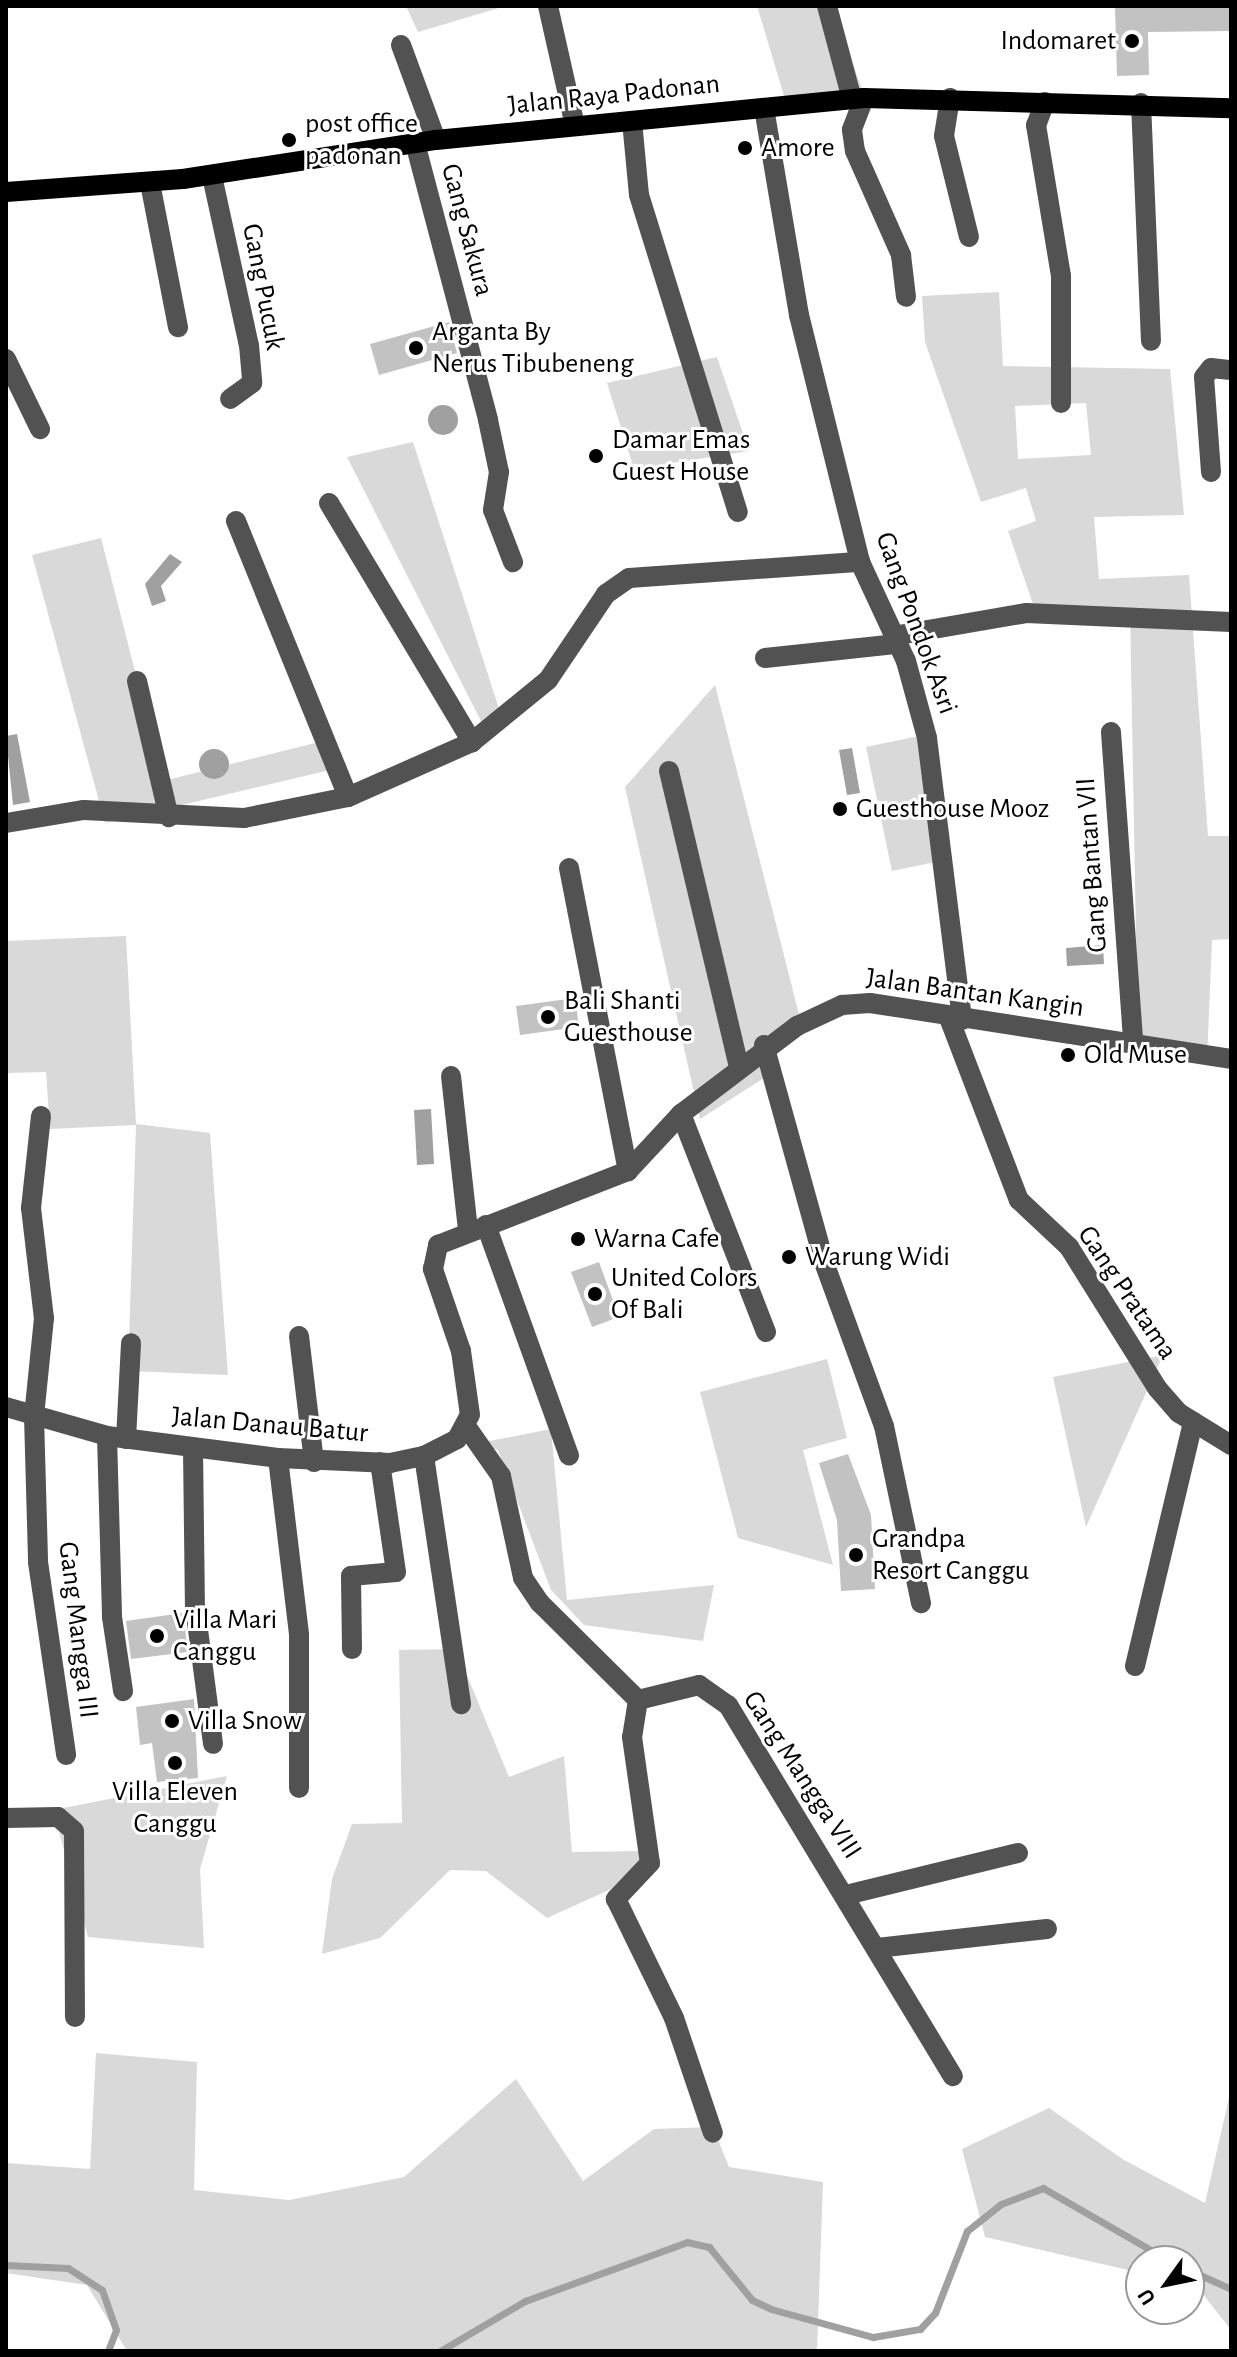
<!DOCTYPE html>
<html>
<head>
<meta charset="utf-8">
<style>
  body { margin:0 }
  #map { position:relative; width:1237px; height:2357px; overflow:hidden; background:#fff; font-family:"Alegreya Sans",sans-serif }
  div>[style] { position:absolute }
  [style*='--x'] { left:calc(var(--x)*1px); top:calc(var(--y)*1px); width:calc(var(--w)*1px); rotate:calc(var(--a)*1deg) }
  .green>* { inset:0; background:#d9d9d9 }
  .water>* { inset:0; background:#a0a0a0 }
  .round { border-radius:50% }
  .stream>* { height:7px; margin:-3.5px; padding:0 3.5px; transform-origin:3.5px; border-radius:3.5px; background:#a0a0a0 }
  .building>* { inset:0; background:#c2c2c2 }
  .minor>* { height:20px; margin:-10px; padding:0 10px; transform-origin:10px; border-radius:10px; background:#525252 }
  .major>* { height:20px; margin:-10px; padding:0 10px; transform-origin:10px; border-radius:10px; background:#000 }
  .dots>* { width:22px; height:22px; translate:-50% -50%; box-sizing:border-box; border:4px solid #fff; border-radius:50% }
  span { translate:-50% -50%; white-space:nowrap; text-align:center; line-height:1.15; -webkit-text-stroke:6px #fff; paint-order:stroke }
  .poi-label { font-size:28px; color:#000 }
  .right { translate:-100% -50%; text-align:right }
  .left { translate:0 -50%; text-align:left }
  .street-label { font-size:28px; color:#000 }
  .frame { position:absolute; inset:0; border:8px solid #000; pointer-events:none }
  .north { position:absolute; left:1125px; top:2245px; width:80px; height:80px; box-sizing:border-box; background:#fff; border:2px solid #999; border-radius:50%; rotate:237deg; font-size:22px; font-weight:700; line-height:32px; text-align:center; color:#000 }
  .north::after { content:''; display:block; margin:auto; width:28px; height:36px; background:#000; clip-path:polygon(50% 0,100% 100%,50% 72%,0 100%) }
</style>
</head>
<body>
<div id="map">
  <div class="green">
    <i style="clip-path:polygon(406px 6px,498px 6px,499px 8px,418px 32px)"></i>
    <i style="clip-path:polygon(757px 6px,832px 6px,863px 92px,785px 99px)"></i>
    <i style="clip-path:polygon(evenodd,999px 292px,1003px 366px,1170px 369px,1184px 515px,1094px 517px,1099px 579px,1189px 575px,1208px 836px,1231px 836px,1231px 939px,1212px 940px,1207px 1060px,1138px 1042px,1130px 611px,1034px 607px,1008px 531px,1036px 521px,1026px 488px,981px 502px,925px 342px,922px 296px,999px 292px,1086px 403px,1091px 455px,1018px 459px,1015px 406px,1086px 403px)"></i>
    <i style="clip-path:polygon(717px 357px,749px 451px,634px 469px,607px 383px)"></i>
    <i style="clip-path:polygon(413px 442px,502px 718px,484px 727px,347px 457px)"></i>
    <i style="clip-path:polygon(101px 538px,163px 781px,331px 739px,347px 766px,105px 823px,32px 555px)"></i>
    <i style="clip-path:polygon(715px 685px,803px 1030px,768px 1044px,778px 1069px,700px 1119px,625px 787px)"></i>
    <i style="clip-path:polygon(919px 736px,945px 860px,892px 871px,866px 747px)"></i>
    <i style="clip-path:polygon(126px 936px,136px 1124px,210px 1133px,228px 1375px,128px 1371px,136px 1125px,50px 1129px,46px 1072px,6px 1073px,6px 941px)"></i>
    <i style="clip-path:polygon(1163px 1355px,1086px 1527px,1053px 1377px)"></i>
    <i style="clip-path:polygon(827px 1359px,847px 1438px,803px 1450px,833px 1565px,738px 1538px,700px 1392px)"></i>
    <i style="clip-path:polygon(551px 1429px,567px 1600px,714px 1585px,703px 1641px,584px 1625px,551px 1590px,498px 1450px,474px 1444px)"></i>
    <i style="clip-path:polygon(456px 1649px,509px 1777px,564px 1756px,572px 1852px,650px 1851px,660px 1867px,547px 1918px,486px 1871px,450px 1870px,380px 1938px,322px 1954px,332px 1879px,352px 1824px,402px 1823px,399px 1650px)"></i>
    <i style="clip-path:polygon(227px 1776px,200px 1869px,204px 1948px,88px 1937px,53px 1810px)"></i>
    <i style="clip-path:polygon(96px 2053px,197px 2062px,194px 2190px,289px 2200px,404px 2177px,516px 2079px,583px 2181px,654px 2129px,713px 2127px,729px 2167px,823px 2182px,817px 2351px,127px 2351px,87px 2285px,6px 2273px,6px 2163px,90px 2169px)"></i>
    <i style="clip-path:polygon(1231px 2089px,1231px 2330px,1202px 2293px,1189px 2289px,1189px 2261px,1141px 2261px,1141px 2273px,985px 2237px,962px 2149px,1049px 2108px,1124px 2160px,1205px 2203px)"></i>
  </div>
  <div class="water">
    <i class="round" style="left:428px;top:405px;width:30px;height:30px"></i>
    <i style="clip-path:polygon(170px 554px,182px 562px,161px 586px,166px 601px,152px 606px,145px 584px)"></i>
    <i style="clip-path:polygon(17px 734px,30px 802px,13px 805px,6px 736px)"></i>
    <i style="clip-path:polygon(852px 748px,860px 793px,847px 795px,839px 750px)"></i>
    <i class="round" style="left:199px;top:749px;width:30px;height:30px"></i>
    <i style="clip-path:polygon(1103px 945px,1104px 964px,1067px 966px,1066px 948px)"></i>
    <i style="clip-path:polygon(431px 1109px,434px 1164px,417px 1165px,414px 1110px)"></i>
  </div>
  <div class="stream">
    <i style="--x:6;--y:2265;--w:62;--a:2.8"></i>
    <i style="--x:68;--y:2268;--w:40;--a:32.9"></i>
    <i style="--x:102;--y:2290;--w:42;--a:70.7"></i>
    <i style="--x:116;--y:2330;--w:22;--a:111"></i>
    <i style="--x:1189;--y:2270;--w:46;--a:24.3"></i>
    <i style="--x:440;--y:2351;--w:99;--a:-30.5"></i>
    <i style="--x:525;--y:2301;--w:172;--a:-20"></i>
    <i style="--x:687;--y:2242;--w:23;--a:13"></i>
    <i style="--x:709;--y:2247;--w:68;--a:50.9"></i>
    <i style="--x:752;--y:2300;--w:21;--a:25"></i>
    <i style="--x:771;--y:2309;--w:106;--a:15.4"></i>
    <i style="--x:873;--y:2337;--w:48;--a:-9.7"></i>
    <i style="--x:920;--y:2329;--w:22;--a:-47"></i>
    <i style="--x:935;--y:2313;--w:88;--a:-68.7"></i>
    <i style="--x:967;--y:2231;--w:43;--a:-38.5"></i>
    <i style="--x:1001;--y:2204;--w:45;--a:-20.9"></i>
    <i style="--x:1043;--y:2188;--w:146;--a:29.9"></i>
  </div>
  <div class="building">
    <i style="clip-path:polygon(1115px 6px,1231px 6px,1231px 31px,1148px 32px,1149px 75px,1117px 76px)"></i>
    <i style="clip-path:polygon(449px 322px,457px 353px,379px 375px,370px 344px)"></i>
    <i style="clip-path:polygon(575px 998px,579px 1027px,520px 1035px,516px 1006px)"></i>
    <i style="clip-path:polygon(599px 1262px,619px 1317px,592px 1327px,571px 1272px)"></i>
    <i style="clip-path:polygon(848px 1454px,871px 1515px,875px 1589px,841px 1591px,837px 1520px,819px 1463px)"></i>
    <i style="clip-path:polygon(183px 1613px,188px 1652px,131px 1659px,126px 1621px)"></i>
    <i style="clip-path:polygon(194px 1699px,198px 1778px,157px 1782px,152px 1743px,140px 1745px,136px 1707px)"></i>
  </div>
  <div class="minor">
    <i style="--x:548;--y:6;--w:123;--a:77.3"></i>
    <i style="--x:827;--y:6;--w:96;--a:75"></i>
    <i style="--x:401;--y:45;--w:101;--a:69.8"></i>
    <i style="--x:864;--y:98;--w:34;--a:111"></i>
    <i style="--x:852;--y:130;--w:21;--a:82"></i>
    <i style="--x:855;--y:151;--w:114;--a:66.1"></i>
    <i style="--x:901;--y:255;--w:42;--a:83.2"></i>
    <i style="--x:950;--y:98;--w:38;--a:99"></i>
    <i style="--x:944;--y:136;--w:104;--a:76.1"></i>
    <i style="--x:1045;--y:102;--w:25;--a:111"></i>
    <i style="--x:1036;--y:125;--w:153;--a:80.6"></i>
    <i style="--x:1061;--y:276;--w:127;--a:90"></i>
    <i style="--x:1141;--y:103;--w:238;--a:87.6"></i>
    <i style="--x:764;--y:108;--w:210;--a:80.4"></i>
    <i style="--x:799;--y:315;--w:254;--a:76.1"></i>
    <i style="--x:860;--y:562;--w:109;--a:65.1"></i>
    <i style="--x:906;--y:661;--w:80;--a:74.7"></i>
    <i style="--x:927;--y:738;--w:284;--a:82.9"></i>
    <i style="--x:632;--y:121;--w:74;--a:84.6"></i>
    <i style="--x:639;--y:195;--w:332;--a:72.7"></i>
    <i style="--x:415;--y:143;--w:286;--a:75.2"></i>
    <i style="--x:488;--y:420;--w:53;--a:78.1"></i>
    <i style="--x:499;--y:472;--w:38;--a:99"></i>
    <i style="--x:493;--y:510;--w:56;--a:69"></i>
    <i style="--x:212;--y:176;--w:173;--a:77.7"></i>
    <i style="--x:249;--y:345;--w:38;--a:85"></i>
    <i style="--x:252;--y:383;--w:27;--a:144"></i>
    <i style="--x:150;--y:183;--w:147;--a:79"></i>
    <i style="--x:6;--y:359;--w:78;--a:64.1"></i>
    <i style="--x:1211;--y:472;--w:95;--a:-94.2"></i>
    <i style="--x:1204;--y:377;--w:11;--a:-52"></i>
    <i style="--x:1211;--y:368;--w:20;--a:6"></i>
    <i style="--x:329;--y:503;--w:279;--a:59.1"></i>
    <i style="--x:236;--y:521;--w:298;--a:67.9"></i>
    <i style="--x:893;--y:636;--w:135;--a:-9.8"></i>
    <i style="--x:1026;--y:613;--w:205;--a:2.5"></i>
    <i style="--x:765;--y:658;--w:133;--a:-6.1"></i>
    <i style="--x:137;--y:681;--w:140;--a:76.8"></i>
    <i style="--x:1111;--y:732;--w:311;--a:85.9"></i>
    <i style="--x:669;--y:771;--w:304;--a:76.7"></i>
    <i style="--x:6;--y:823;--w:79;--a:-9.5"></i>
    <i style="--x:84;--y:810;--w:160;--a:2.9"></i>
    <i style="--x:244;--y:818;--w:106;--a:-11.4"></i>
    <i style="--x:348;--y:797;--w:136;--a:-23.9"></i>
    <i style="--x:472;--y:742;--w:98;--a:-39.2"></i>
    <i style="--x:548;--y:680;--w:104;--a:-56"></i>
    <i style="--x:606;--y:594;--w:28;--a:-35"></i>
    <i style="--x:629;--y:578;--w:232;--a:-4"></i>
    <i style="--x:569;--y:868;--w:309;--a:79"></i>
    <i style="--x:949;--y:1018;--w:195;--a:69"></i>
    <i style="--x:1019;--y:1200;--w:69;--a:43.2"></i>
    <i style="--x:1069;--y:1247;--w:166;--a:58"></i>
    <i style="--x:1157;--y:1388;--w:33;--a:49"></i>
    <i style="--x:1179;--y:1413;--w:61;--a:31.6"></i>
    <i style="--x:764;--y:1045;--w:228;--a:74.5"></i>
    <i style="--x:825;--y:1265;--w:171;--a:69.9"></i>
    <i style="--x:884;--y:1426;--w:181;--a:78.2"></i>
    <i style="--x:451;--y:1076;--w:154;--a:83.7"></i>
    <i style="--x:681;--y:1114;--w:234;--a:68.7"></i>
    <i style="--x:41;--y:1116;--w:93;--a:96.2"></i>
    <i style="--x:31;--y:1208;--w:111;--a:83.3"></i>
    <i style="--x:44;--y:1318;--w:99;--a:95.8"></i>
    <i style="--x:34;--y:1416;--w:146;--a:88.4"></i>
    <i style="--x:38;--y:1562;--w:195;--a:81.7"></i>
    <i style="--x:486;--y:1225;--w:245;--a:70.2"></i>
    <i style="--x:299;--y:1336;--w:127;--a:83.2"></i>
    <i style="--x:6;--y:1407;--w:105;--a:16"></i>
    <i style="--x:107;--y:1436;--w:172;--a:7.3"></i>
    <i style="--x:278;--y:1458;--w:112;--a:2.6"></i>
    <i style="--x:390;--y:1463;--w:35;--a:-12"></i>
    <i style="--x:424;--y:1456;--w:37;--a:-27"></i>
    <i style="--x:457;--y:1439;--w:27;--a:-62"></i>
    <i style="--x:470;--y:1415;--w:65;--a:-98"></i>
    <i style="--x:461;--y:1351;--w:87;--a:-108.9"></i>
    <i style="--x:433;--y:1269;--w:25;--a:-78"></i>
    <i style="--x:438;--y:1245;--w:204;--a:-21.3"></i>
    <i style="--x:628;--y:1171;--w:78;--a:-47.1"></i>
    <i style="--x:681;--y:1114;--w:146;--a:-37.2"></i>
    <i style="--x:797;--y:1026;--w:50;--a:-25"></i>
    <i style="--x:842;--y:1005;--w:28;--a:-4"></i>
    <i style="--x:870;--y:1003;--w:365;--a:8.8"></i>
    <i style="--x:468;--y:1429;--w:57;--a:54.9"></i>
    <i style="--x:501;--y:1476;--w:104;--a:77.8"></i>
    <i style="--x:523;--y:1578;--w:30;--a:56"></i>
    <i style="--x:540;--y:1603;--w:138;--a:44.7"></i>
    <i style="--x:638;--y:1700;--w:63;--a:-13.8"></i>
    <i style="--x:699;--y:1685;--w:35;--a:35"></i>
    <i style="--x:728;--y:1705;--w:434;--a:58.8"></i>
    <i style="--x:107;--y:1436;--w:181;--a:88.4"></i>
    <i style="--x:112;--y:1617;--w:75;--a:81.5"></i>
    <i style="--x:126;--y:1439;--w:96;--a:-87"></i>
    <i style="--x:193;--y:1448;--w:159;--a:89.3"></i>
    <i style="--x:195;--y:1607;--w:138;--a:82.5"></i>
    <i style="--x:424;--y:1456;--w:251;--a:81.5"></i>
    <i style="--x:278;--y:1458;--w:178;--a:83.2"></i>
    <i style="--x:299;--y:1635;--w:153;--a:90"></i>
    <i style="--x:352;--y:1649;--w:73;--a:-90.8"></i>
    <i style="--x:351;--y:1576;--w:45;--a:-5.1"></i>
    <i style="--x:396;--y:1572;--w:111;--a:-98.3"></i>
    <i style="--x:1135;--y:1666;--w:251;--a:-76.6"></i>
    <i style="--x:638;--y:1700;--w:37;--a:99"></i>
    <i style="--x:632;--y:1737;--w:127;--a:81.9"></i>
    <i style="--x:650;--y:1863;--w:50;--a:133.4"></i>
    <i style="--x:616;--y:1899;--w:132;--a:64"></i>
    <i style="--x:674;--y:2018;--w:121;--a:71.3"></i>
    <i style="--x:6;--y:1818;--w:52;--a:-1.1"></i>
    <i style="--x:58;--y:1817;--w:21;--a:41"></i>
    <i style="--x:74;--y:1831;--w:186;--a:89.7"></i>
    <i style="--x:846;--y:1895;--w:177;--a:-13.7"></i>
    <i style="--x:877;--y:1948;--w:171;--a:-6.4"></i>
  </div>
  <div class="major">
    <i style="--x:6;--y:192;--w:177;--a:-4.2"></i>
    <i style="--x:183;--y:179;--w:256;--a:-8.8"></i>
    <i style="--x:436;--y:140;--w:430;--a:-5.6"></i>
    <i style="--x:864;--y:98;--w:367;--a:1.6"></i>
  </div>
  <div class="dots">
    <i style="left:1132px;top:41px;background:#000"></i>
    <i style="left:289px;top:140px;background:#000"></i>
    <i style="left:745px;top:148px;background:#000"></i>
    <i style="left:416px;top:348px;background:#000"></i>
    <i style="left:596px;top:456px;background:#000"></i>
    <i style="left:840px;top:809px;background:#000"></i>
    <i style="left:548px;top:1017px;background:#000"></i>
    <i style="left:1068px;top:1055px;background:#000"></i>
    <i style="left:578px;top:1239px;background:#000"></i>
    <i style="left:789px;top:1257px;background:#000"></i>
    <i style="left:595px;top:1294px;background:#000"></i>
    <i style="left:856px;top:1555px;background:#000"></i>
    <i style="left:157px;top:1636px;background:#000"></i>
    <i style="left:172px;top:1721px;background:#000"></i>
    <i style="left:175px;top:1763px;background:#000"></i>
  </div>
  <div class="poi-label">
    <span class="right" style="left:1116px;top:41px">Indomaret</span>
    <span class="left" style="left:305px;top:140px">post office<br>padonan</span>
    <span class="left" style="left:761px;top:148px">Amore</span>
    <span class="left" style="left:432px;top:348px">Arganta By<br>Nerus Tibubeneng</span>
    <span class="left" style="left:612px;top:456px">Damar Emas<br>Guest House</span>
    <span class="left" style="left:856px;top:809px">Guesthouse Mooz</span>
    <span class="left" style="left:564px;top:1017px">Bali Shanti<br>Guesthouse</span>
    <span class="left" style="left:1084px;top:1055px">Old Muse</span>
    <span class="left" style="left:594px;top:1239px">Warna Cafe</span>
    <span class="left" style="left:805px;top:1257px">Warung Widi</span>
    <span class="left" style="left:611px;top:1294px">United Colors<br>Of Bali</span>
    <span class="left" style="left:872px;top:1555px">Grandpa<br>Resort Canggu</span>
    <span class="left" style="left:173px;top:1636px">Villa Mari<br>Canggu</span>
    <span class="left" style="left:188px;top:1721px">Villa Snow</span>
    <span style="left:175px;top:1808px">Villa Eleven<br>Canggu</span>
  </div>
  <div class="street-label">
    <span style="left:614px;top:95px;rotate:-6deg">Jalan Raya Padonan</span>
    <span style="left:467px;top:230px;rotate:75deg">Gang Sakura</span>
    <span style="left:263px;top:287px;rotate:79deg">Gang Pucuk</span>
    <span style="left:916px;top:623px;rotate:70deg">Gang Pondok Asri</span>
    <span style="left:1092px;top:865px;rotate:-94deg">Gang Bantan VII</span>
    <span style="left:975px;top:993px;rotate:8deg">Jalan Bantan Kangin</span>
    <span style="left:1127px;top:1293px;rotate:56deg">Gang Pratama</span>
    <span style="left:270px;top:1425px;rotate:5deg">Jalan Danau Batur</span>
    <span style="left:78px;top:1630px;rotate:83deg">Gang Mangga III</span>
    <span style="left:802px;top:1775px;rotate:57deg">Gang Mangga VIII</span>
  </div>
  <div class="frame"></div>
  <div class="north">U</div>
</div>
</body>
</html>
